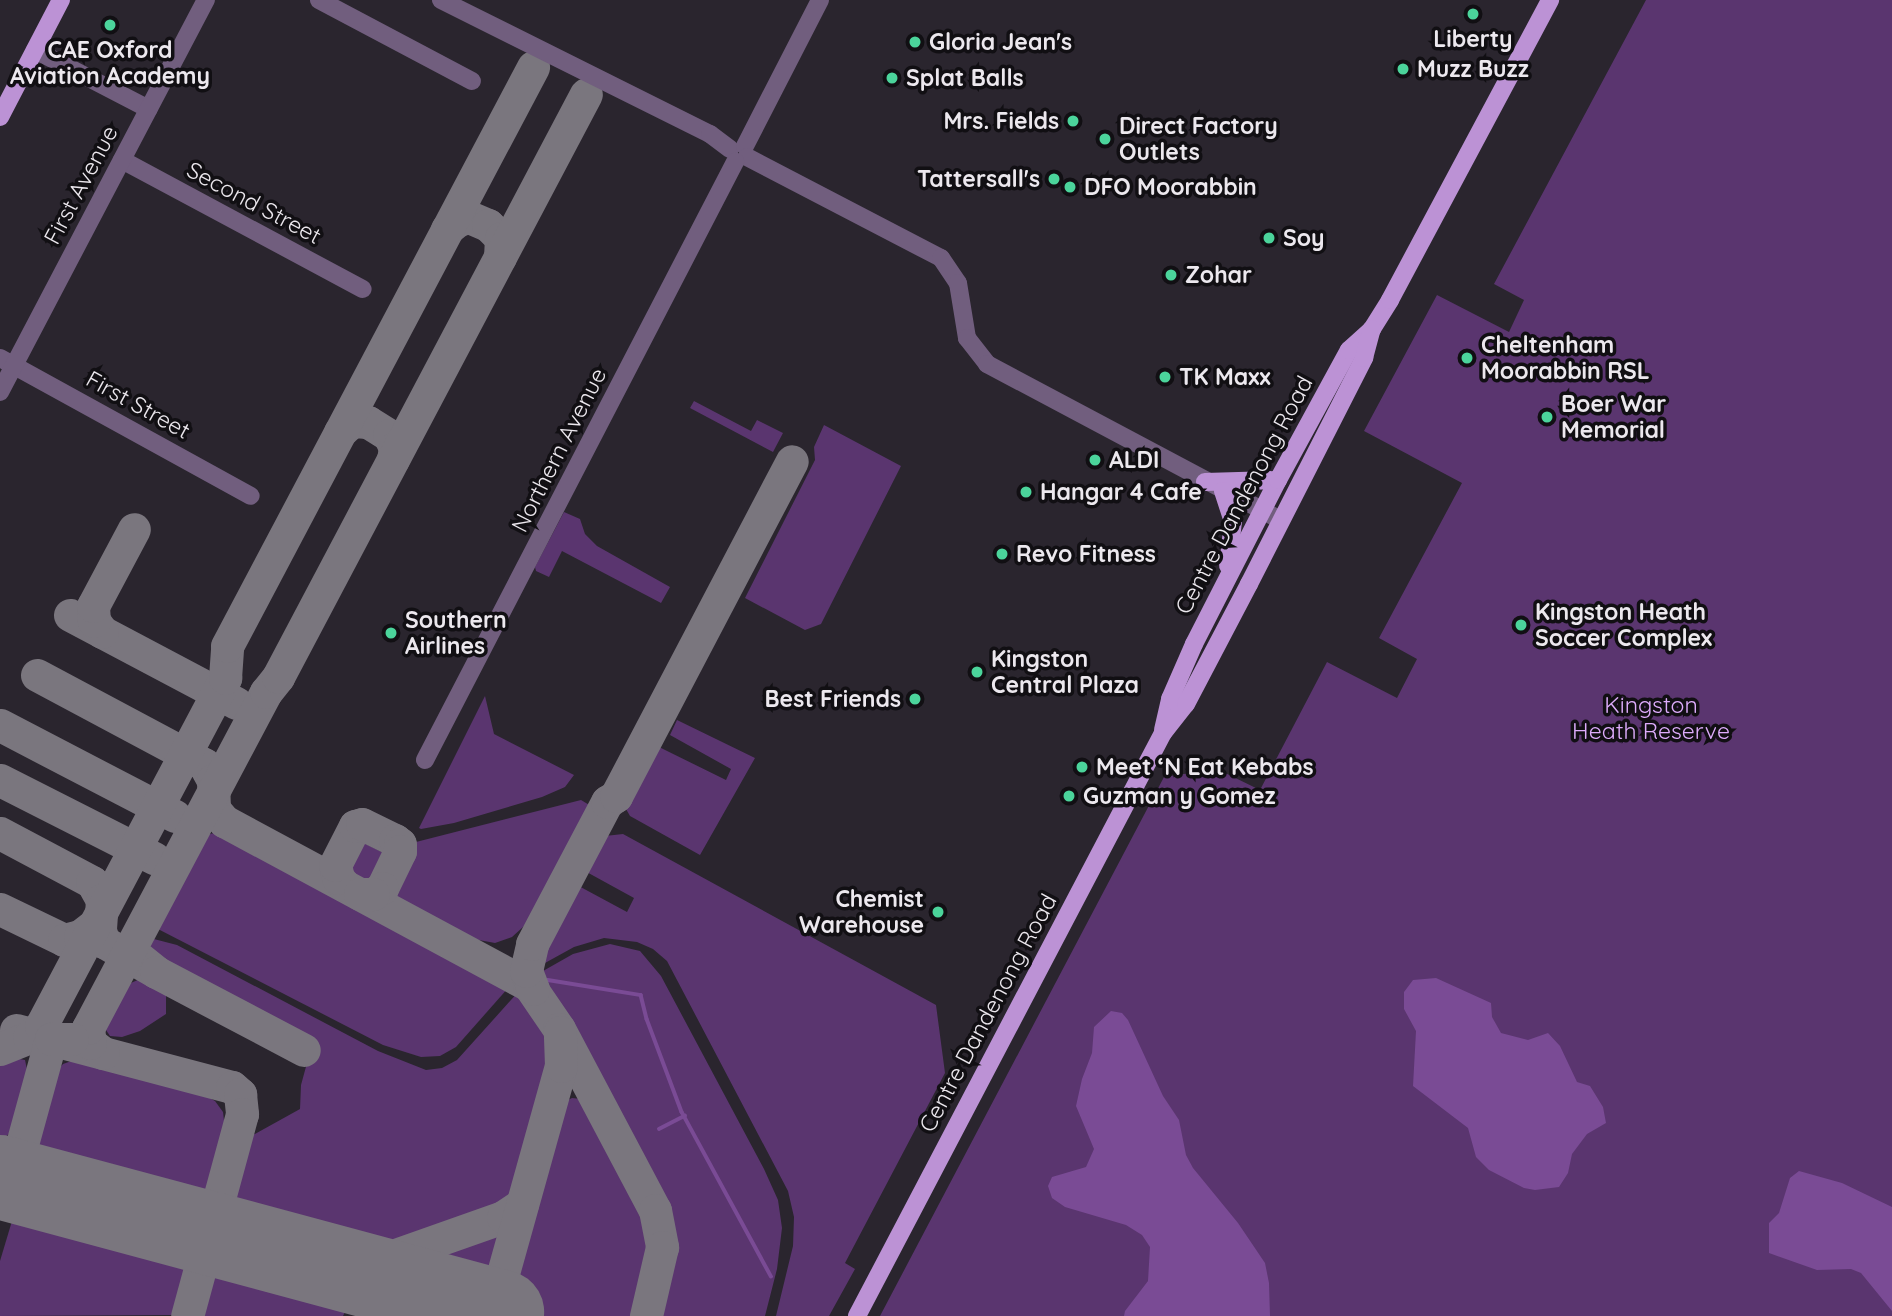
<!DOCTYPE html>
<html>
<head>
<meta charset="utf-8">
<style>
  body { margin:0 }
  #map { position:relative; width:1892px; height:1316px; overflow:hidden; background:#2a252e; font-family:Quicksand,sans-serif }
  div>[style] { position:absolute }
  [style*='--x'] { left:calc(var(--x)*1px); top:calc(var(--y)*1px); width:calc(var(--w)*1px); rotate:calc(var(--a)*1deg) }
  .green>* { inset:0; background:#5a356f }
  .water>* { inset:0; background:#7a4b95 }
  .stream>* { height:3.5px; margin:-1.75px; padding:0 1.75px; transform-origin:1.75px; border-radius:1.75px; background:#7a4b95 }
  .taxiway>* { height:33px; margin:-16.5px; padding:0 16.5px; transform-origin:16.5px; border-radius:16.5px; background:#7a767e }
  .runway>* { height:84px; margin:-42px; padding:0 42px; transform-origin:42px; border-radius:42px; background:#7a767e }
  .minor>* { height:18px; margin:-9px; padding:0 9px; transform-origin:9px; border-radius:9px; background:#715e7e }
  .major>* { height:18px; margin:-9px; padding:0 9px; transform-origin:9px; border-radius:9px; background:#bc92d5 }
  .dots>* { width:19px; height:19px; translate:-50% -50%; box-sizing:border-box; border:4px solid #110f13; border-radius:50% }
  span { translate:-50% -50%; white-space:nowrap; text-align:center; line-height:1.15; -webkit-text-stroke:7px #110f13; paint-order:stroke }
  .poi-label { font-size:23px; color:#ece8ee; font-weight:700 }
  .left { translate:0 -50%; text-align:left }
  .right { translate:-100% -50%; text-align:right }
  .street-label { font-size:23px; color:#ece8ee }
  .park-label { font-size:23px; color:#deacfc }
</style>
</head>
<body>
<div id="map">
  <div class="green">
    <i style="clip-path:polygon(1646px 0,1892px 0,1892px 1316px,880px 1316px,1164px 777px,1217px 769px,1260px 790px,1327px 662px,1397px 698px,1417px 659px,1379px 638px,1462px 483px,1364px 431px,1437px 295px,1509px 332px,1524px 300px,1494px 284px)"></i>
    <i style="clip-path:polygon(694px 401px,751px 431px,757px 420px,783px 433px,773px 452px,690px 408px)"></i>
    <i style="clip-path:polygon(824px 425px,901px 466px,821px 624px,805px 630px,745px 598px,815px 460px,814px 447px)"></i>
    <i style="clip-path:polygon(564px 512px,580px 519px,585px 534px,597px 546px,670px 587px,661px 603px,562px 551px,549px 577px,536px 571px,535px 567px)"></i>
    <i style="clip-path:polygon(485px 696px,494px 734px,574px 775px,565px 787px,542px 797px,454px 823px,421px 829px,419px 828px)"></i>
    <i style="clip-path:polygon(677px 720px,755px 758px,700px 855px,630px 816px,626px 809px,657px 746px,726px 780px,731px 769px,670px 735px)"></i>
    <i style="clip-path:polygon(581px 800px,591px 806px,533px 918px,512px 937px,495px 943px,468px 938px,401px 904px,392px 893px,416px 842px)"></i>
    <i style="clip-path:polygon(217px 832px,248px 845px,509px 982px,509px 987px,456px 1047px,440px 1056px,421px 1057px,383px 1045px,158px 929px,202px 840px,207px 835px)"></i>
    <i style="clip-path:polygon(623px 834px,936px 1005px,945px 1073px,845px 1263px,855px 1269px,829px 1316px,776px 1316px,793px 1246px,794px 1217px,788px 1191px,667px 961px,653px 949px,637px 942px,604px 938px,574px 947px,545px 963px,538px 962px,547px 936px,575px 884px,627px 912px,634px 898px,583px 870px,605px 836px)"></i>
    <i style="clip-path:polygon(358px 840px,388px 855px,377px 877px,365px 883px,354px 879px,347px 865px)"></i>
    <i style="clip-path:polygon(150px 938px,177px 945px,378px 1051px,426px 1070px,442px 1068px,457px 1060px,520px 990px,546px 1028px,550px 1064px,513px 1193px,490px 1212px,364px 1255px,223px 1218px,246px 1143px,253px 1135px,300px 1109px,301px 1085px,313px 1041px,159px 960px,151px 948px)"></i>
    <i style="clip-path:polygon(610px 944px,640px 951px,661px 976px,764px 1169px,778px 1200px,782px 1228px,777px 1269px,765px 1316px,655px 1316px,671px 1246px,665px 1209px,541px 976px,543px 971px,573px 954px)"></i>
    <i style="clip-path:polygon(140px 979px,159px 986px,166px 993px,166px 1014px,140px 1031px,122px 1037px,110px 1036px,104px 1027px,112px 1003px,124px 986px)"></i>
    <i style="clip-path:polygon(8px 1057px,25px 1060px,29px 1079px,14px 1129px,0 1142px,0 1060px)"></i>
    <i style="clip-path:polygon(77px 1059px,197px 1091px,215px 1101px,223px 1112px,225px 1129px,211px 1181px,204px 1193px,188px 1199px,45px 1159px,37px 1146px,36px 1136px,54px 1074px,63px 1064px)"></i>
    <i style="clip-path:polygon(572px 1098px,581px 1099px,590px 1106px,642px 1199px,651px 1224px,652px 1256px,637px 1316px,502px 1316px,554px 1120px,562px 1103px)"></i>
    <i style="clip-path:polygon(15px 1211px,171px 1249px,185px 1269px,186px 1276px,175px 1315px,0 1316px,0 1261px)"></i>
    <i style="clip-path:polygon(494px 1230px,502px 1237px,497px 1254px,489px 1267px,473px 1276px,450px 1278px,402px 1266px,402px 1262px)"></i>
    <i style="clip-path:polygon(214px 1253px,355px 1291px,343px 1316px,197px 1316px)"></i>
    <i style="clip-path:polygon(373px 1296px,448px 1316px,362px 1316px)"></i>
  </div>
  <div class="water">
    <i style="clip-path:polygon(1436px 978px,1491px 1003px,1492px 1017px,1501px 1033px,1528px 1040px,1548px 1033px,1560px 1046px,1577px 1082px,1590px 1086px,1603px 1107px,1606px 1123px,1587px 1134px,1572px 1154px,1568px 1173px,1559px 1187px,1535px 1190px,1524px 1188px,1489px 1170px,1476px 1157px,1468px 1128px,1413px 1086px,1416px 1031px,1404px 1009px,1404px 992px,1413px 980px)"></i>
    <i style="clip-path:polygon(1111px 1011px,1122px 1013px,1128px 1020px,1163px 1096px,1179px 1120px,1186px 1155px,1193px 1168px,1238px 1223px,1265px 1263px,1269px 1283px,1270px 1316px,1124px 1316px,1125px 1311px,1148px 1281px,1150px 1247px,1142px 1235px,1126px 1225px,1065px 1207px,1052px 1198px,1048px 1186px,1052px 1177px,1086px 1167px,1094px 1149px,1076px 1106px,1082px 1079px,1092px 1053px,1094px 1027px)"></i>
    <i style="clip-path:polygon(1799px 1171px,1842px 1183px,1892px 1207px,1892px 1311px,1861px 1273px,1851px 1269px,1817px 1270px,1769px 1253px,1769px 1223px,1779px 1213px,1790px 1178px)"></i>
  </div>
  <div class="stream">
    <i style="--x:548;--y:980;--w:94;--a:9.2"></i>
    <i style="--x:641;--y:995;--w:25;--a:76"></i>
    <i style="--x:647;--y:1019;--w:99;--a:69.4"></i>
    <i style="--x:682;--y:1112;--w:187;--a:61.5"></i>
    <i style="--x:659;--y:1129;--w:29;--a:-27"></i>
  </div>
  <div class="taxiway">
    <i style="--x:447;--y:229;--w:14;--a:-39"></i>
    <i style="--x:458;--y:220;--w:11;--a:-15"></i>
    <i style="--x:469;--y:217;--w:21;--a:23"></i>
    <i style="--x:488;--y:225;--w:18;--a:45"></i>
    <i style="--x:501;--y:238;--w:19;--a:93"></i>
    <i style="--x:340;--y:432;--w:16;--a:-43"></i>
    <i style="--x:352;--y:421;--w:16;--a:4"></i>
    <i style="--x:368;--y:422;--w:25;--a:32"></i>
    <i style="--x:389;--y:435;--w:14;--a:65"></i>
    <i style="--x:395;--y:448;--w:11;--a:100"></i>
    <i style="--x:70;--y:615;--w:188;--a:27.9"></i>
    <i style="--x:102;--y:632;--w:14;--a:-126"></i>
    <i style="--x:94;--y:621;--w:15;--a:-94"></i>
    <i style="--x:93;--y:606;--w:87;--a:-62"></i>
    <i style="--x:37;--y:675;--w:189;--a:28.1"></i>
    <i style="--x:204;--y:764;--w:18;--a:61"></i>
    <i style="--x:213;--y:780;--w:29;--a:88"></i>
    <i style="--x:214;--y:809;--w:16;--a:50"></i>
    <i style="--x:224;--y:821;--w:346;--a:28.3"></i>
    <i style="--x:529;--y:985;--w:53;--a:55.7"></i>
    <i style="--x:559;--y:1029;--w:205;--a:62.1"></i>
    <i style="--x:655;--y:1210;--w:38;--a:79"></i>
    <i style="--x:662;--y:1247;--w:71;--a:103.1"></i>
    <i style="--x:0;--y:725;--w:197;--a:27.5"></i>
    <i style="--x:0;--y:780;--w:173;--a:26.9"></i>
    <i style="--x:0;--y:833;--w:104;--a:28"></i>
    <i style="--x:92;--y:882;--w:21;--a:61"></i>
    <i style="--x:102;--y:900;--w:31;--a:94"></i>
    <i style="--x:100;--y:931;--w:12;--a:70"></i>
    <i style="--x:104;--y:942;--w:60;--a:30"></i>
    <i style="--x:344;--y:885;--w:9;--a:-131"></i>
    <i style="--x:338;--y:878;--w:13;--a:-103"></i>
    <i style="--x:335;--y:865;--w:44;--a:-62.9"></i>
    <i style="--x:355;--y:826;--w:7;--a:-16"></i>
    <i style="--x:362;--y:824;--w:37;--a:26"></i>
    <i style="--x:395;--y:840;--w:6;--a:39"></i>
    <i style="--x:400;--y:844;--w:7;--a:90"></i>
    <i style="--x:400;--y:851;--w:41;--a:115.9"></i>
    <i style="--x:382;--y:888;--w:11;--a:146"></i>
    <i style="--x:373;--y:894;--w:13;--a:180"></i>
    <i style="--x:0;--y:909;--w:71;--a:25.8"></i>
    <i style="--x:64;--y:940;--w:16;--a:-14"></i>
    <i style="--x:80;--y:936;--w:18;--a:-38"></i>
    <i style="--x:139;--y:958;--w:22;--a:39"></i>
    <i style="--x:156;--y:972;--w:167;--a:27.8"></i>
    <i style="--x:533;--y:989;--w:19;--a:-111"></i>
    <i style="--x:526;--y:971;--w:28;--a:-77"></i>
    <i style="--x:532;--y:944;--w:161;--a:-62.2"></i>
    <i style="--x:607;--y:802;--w:11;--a:-34"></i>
    <i style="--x:616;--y:796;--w:378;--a:-62.3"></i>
    <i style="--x:16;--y:1030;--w:223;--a:14.8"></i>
    <i style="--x:232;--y:1087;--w:11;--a:41"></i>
    <i style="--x:240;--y:1094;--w:20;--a:84"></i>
    <i style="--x:242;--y:1114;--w:209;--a:105.2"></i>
    <i style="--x:0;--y:1049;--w:31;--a:-22"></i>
    <i style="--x:29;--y:1037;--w:16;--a:-43"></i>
    <i style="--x:41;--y:1026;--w:394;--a:-62.1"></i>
    <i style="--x:225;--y:678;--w:32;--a:-86"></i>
    <i style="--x:227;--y:646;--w:655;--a:-62.14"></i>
    <i style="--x:103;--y:1053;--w:16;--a:-142"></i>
    <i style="--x:90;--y:1043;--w:15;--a:-98"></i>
    <i style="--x:88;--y:1028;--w:380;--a:-62.1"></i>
    <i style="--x:266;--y:692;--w:19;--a:-51"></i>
    <i style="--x:278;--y:677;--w:659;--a:-62.15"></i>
    <i style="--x:0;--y:1179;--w:21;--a:-39"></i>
    <i style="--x:16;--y:1166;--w:132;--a:-74.6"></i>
    <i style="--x:51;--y:1039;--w:21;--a:0"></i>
    <i style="--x:341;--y:1268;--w:26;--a:-7"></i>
    <i style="--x:367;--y:1265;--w:144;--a:-19.4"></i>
    <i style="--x:503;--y:1217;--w:23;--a:-34"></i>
    <i style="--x:409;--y:1286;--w:66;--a:13.2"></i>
    <i style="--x:473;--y:1301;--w:17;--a:-21"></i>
    <i style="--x:489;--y:1295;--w:21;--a:-53"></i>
    <i style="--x:493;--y:1309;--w:252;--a:-74.4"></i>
    <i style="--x:561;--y:1066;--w:34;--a:-92"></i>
  </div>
  <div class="runway">
    <i style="--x:0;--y:1177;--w:520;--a:15.05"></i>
  </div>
  <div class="minor">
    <i style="--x:319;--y:0;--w:173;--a:27.9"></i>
    <i style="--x:441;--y:0;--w:301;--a:26.5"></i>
    <i style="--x:710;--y:134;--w:25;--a:37"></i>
    <i style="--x:35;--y:50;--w:128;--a:27.4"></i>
    <i style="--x:745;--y:146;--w:164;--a:-62.8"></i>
    <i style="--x:747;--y:157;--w:219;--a:27.5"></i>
    <i style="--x:941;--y:258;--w:30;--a:56"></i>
    <i style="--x:958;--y:283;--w:56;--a:80.7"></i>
    <i style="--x:967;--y:338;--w:33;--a:52"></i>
    <i style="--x:987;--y:364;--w:332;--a:28"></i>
    <i style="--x:122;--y:160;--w:273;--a:28.2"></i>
    <i style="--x:0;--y:358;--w:286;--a:28.8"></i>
    <i style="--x:0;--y:392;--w:443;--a:-62.3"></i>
    <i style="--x:425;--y:760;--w:674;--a:-62.6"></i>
  </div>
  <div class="major">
    <i style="--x:0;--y:117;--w:132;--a:-62.5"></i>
    <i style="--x:1205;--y:482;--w:73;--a:-1.6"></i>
    <i style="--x:1223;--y:491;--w:32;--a:72"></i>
    <i style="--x:1233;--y:521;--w:45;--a:96.3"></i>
    <i style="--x:1163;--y:730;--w:32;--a:-77"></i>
    <i style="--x:1170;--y:699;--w:60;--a:-66.4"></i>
    <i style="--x:1194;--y:644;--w:184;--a:-62.9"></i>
    <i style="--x:1278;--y:480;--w:148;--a:-61.4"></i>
    <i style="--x:1349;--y:350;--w:31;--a:-42"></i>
    <i style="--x:1372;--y:329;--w:34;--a:-58"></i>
    <i style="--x:1390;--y:300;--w:340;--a:-61.9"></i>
    <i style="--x:857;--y:1316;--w:658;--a:-62.31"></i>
    <i style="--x:1163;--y:733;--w:37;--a:-52"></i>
    <i style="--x:1186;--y:704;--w:136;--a:-62.3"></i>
    <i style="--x:1249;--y:584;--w:254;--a:-63"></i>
    <i style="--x:1364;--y:358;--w:30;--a:-75"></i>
  </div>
  <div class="dots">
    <i style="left:1473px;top:14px;background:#4bd49b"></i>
    <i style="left:110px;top:25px;background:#4bd49b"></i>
    <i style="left:915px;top:42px;background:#4bd49b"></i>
    <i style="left:1403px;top:69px;background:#4bd49b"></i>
    <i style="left:892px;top:78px;background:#4bd49b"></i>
    <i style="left:1073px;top:121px;background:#4bd49b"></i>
    <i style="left:1105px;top:139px;background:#4bd49b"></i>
    <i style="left:1054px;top:179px;background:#4bd49b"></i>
    <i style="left:1070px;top:187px;background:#4bd49b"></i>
    <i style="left:1269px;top:238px;background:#4bd49b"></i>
    <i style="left:1171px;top:275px;background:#4bd49b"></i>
    <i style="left:1467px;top:358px;background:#4bd49b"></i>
    <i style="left:1165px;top:377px;background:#4bd49b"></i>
    <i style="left:1547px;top:417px;background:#4bd49b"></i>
    <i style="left:1095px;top:460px;background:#4bd49b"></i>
    <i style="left:1026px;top:492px;background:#4bd49b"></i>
    <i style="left:1002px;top:554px;background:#4bd49b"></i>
    <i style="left:1521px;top:625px;background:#4bd49b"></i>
    <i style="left:391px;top:633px;background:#4bd49b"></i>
    <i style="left:977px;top:672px;background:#4bd49b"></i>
    <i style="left:915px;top:699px;background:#4bd49b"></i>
    <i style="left:1082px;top:767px;background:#4bd49b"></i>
    <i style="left:1069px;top:796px;background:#4bd49b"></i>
    <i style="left:938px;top:912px;background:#4bd49b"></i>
  </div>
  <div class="poi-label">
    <span style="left:1473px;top:39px">Liberty</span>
    <span class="left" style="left:929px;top:42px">Gloria Jean's</span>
    <span style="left:110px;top:63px">CAE Oxford<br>Aviation Academy</span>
    <span class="left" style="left:1417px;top:69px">Muzz Buzz</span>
    <span class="left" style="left:906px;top:78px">Splat Balls</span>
    <span class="right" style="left:1059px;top:121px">Mrs. Fields</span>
    <span class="left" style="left:1119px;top:139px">Direct Factory<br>Outlets</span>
    <span class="right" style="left:1040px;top:179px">Tattersall's</span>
    <span class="left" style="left:1084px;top:187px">DFO Moorabbin</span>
    <span class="left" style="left:1283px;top:238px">Soy</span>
    <span class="left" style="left:1185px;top:275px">Zohar</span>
    <span class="left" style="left:1481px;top:358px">Cheltenham<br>Moorabbin RSL</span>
    <span class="left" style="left:1179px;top:377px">TK Maxx</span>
    <span class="left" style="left:1561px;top:417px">Boer War<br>Memorial</span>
    <span class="left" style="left:1109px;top:460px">ALDI</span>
    <span class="left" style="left:1040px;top:492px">Hangar 4 Cafe</span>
    <span class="left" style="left:1016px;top:554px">Revo Fitness</span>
    <span class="left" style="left:1535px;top:625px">Kingston Heath<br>Soccer Complex</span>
    <span class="left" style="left:405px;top:633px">Southern<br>Airlines</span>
    <span class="left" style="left:991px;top:672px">Kingston<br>Central Plaza</span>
    <span class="right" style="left:901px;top:699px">Best Friends</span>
    <span class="left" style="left:1096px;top:767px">Meet ‘N Eat Kebabs</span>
    <span class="left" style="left:1083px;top:796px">Guzman y Gomez</span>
    <span class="right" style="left:924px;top:912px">Chemist<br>Warehouse</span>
  </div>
  <div class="street-label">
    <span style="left:81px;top:185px;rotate:-62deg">First Avenue</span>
    <span style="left:254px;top:203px;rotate:28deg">Second Street</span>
    <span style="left:138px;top:405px;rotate:29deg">First Street</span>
    <span style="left:559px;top:450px;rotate:-63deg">Northern Avenue</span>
    <span style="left:1244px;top:495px;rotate:-62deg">Centre Dandenong Road</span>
    <span style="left:988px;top:1013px;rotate:-62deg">Centre Dandenong Road</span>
  </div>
  <div class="park-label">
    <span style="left:1651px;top:718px">Kingston<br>Heath Reserve</span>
  </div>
</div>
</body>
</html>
